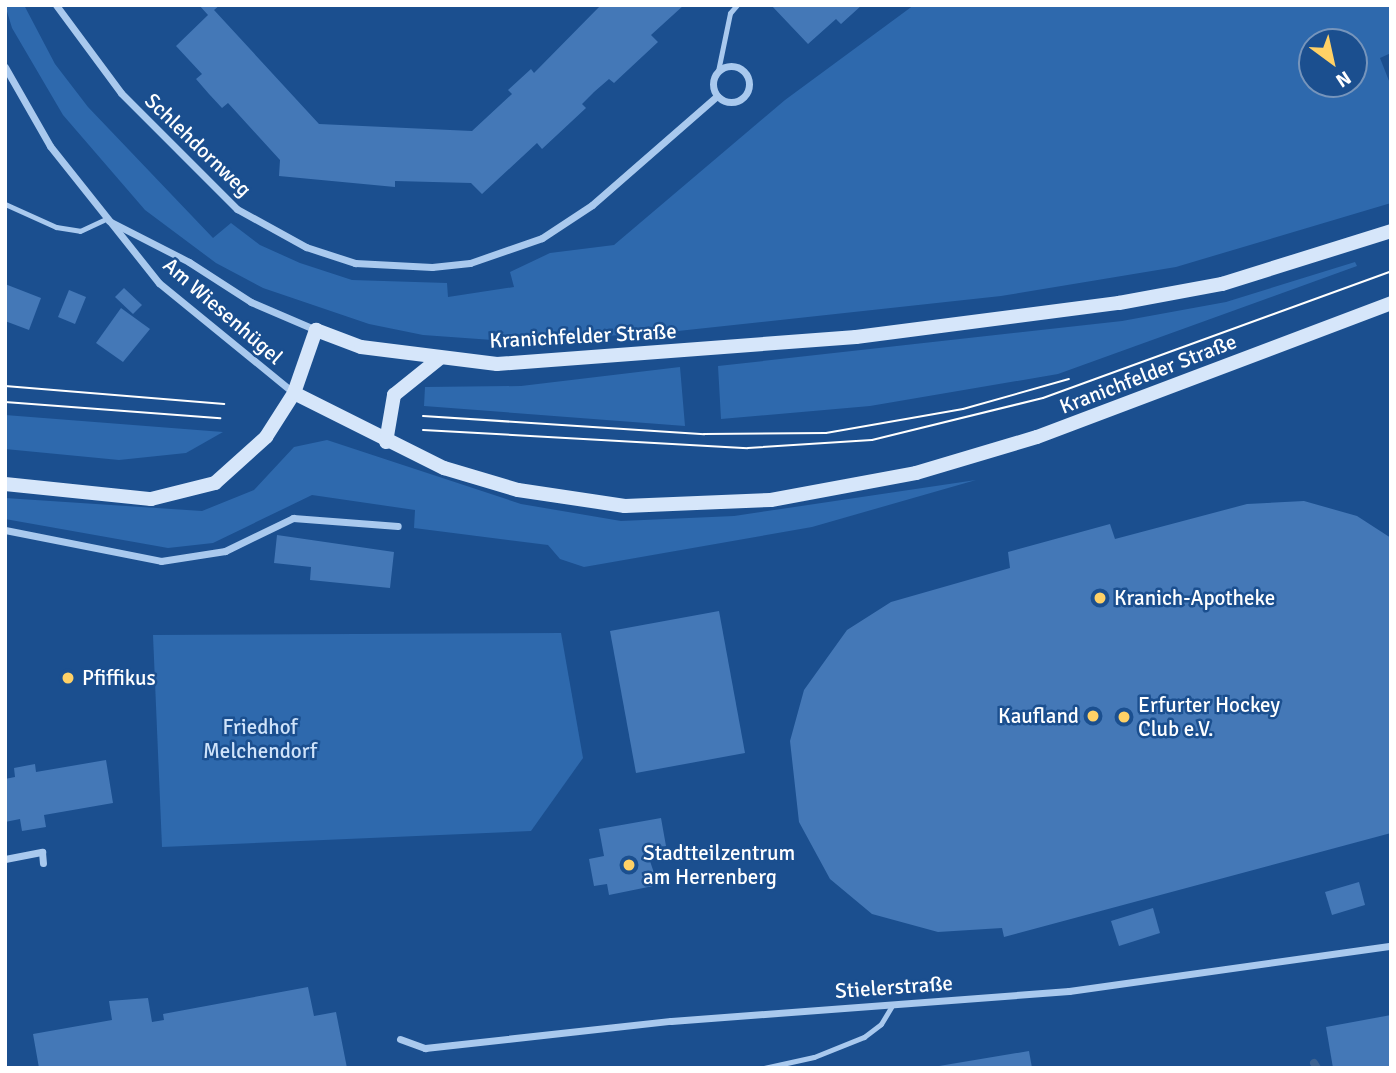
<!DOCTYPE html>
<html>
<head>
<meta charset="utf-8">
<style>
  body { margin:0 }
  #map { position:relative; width:1396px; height:1073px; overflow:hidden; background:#1b4f8f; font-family:Signika,sans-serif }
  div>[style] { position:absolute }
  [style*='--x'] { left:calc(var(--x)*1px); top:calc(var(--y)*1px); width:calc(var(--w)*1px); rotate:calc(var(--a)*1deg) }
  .green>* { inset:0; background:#2e69ad }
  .stream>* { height:8px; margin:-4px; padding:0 4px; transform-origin:4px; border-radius:4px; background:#3c6290 }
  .building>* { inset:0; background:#4478b7 }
  .service>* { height:5px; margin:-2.5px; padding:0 2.5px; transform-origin:2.5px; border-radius:2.5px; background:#a9c9ee }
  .minor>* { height:7px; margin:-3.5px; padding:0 3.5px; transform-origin:3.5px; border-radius:3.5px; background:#a9c9ee }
  .minor>.ring { margin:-3.5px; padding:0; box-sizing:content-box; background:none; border:7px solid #a9c9ee; border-radius:50% }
  .secondary>* { height:14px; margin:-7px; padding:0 7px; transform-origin:7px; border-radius:7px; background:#d6e6fa }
  .tram>* { height:2px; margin:-1px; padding:0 1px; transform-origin:1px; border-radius:1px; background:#fff }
  .dots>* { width:19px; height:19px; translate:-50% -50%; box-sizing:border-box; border:4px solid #1b4f8f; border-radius:50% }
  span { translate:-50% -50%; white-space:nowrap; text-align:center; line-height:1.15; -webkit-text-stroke:5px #1b4f8f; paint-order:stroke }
  .street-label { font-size:21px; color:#fff }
  .poi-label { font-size:21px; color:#fff }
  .left { translate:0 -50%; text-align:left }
  .right { translate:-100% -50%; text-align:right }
  .park-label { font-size:21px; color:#cfe3fa }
  .frame { position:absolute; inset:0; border:7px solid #fff; pointer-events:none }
  .north { position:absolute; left:1298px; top:28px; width:70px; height:70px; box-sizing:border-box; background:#1b4f8f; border:2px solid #7695bc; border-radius:50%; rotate:147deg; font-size:19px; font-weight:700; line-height:28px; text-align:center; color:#fff }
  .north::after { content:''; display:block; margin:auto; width:24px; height:32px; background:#ffd166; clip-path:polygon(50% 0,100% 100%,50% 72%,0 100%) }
</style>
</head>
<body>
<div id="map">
  <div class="green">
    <i style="clip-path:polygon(evenodd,5px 5px,24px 5px,55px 64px,88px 107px,213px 238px,231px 223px,260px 245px,300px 263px,352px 280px,447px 283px,448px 297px,514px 287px,510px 272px,550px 253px,614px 245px,785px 100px,914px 5px,1391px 5px,1391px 53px,1380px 58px,1391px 86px,1391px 203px,1176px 267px,1001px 296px,678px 331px,519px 342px,423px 335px,369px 324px,263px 288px,216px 263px,145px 210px,63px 115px,12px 28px,5px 5px,1354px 42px,1354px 84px,1312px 84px,1312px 42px,1354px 42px)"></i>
    <i style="clip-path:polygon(1355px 262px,1357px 266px,1058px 374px,870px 406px,721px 419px,718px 366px,1122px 321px,1226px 302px)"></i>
    <i style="clip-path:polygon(680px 367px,685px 426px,424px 406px,425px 387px,521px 386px)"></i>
    <i style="clip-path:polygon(5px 415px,223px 432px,186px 453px,119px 460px,5px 449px)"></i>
    <i style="clip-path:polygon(327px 440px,521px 504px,621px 521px,734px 516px,976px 480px,812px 527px,584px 567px,560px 559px,548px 545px,414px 528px,415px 510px,312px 495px,213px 543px,168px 548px,5px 519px,5px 498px,202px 511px,254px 490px,294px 447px)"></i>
    <i style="clip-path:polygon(561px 633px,583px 758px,531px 831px,162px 847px,153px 635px)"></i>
  </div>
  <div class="stream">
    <i style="--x:1314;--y:1063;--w:6;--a:59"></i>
  </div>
  <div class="building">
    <i style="clip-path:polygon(199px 5px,220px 5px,214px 10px,319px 124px,472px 131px,512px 94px,508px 90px,531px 69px,534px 73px,601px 5px,684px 5px,651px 35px,658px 42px,614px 83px,609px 79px,594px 92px,582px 104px,586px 108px,542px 149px,537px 143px,482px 194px,471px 183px,395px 181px,395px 187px,279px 176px,280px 160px,228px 103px,222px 108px,209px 94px,196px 79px,202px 74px,176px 46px,208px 15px)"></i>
    <i style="clip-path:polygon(771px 5px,862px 5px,841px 24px,836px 19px,808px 44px)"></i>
    <i style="clip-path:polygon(5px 284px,41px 298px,29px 330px,5px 321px)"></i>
    <i style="clip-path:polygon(124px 288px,142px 305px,133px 314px,115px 297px)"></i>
    <i style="clip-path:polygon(69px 290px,86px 297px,75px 324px,58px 317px)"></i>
    <i style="clip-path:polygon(121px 308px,150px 329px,123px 362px,96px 343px)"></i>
    <i style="clip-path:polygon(1304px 501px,1357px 516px,1391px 538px,1391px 833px,1004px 937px,1002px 928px,938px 932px,872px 914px,830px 879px,799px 822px,790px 741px,804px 690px,847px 630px,891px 602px,1010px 568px,1008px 552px,1110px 524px,1115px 539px,1247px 504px)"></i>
    <i style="clip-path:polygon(277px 535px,394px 552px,390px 588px,310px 580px,311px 567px,274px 563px)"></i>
    <i style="clip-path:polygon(719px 611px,745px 753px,636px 773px,610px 631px)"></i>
    <i style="clip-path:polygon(106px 760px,113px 803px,44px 815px,46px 827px,22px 831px,20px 819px,5px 822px,5px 779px,15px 777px,14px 768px,35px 764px,36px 772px)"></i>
    <i style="clip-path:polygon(661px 818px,666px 846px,646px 849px,658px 885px,609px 895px,607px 884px,594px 886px,589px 859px,604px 856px,599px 829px)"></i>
    <i style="clip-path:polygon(1359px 882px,1365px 905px,1332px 915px,1325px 892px)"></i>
    <i style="clip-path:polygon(1153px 908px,1160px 933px,1119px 946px,1111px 921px)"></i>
    <i style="clip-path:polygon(308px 987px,314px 1016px,336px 1012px,347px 1068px,39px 1068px,33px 1034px,112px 1020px,109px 1001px,148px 998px,152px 1022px,164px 1020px,163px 1014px)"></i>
    <i style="clip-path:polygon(1391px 1015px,1391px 1066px,1333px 1068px,1326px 1027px)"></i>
    <i style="clip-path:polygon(1029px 1051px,1032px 1068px,939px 1068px,939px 1066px)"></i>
  </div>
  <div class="service">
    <i style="--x:718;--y:71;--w:59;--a:-78.3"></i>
    <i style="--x:730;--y:13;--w:11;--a:-49"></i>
    <i style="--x:5;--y:204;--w:56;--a:24.3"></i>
    <i style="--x:56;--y:227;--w:24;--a:9"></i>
    <i style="--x:80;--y:231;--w:29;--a:-25"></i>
    <i style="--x:764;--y:1068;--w:51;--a:-12.4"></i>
    <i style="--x:814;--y:1057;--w:54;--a:-21.8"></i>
    <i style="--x:864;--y:1037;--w:21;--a:-37"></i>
    <i style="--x:881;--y:1024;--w:23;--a:-59"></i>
  </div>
  <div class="minor">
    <i style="--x:56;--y:5;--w:109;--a:53.5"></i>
    <i style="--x:121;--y:93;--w:164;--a:45"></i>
    <i style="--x:237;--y:209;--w:79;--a:28.8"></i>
    <i style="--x:306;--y:247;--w:52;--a:18.1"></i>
    <i style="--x:355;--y:263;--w:77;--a:3"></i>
    <i style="--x:432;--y:267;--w:38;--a:-6"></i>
    <i style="--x:470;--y:263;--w:76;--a:-19.1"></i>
    <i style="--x:542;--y:238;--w:60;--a:-33.4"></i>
    <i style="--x:592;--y:205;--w:166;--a:-41.1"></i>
    <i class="ring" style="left:713px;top:66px;width:29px;height:29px"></i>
    <i style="--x:5;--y:67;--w:91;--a:60.3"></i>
    <i style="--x:50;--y:146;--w:175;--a:51.5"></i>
    <i style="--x:159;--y:283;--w:174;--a:39.2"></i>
    <i style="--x:109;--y:221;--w:90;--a:27.1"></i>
    <i style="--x:189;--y:262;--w:74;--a:32.8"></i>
    <i style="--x:251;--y:302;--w:71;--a:23.3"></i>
    <i style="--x:5;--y:530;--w:159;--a:11.2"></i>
    <i style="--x:161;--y:561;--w:65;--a:-8.9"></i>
    <i style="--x:225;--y:551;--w:76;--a:-25.9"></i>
    <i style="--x:293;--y:518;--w:105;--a:4.4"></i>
    <i style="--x:5;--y:859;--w:38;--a:-11"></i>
    <i style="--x:42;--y:852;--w:11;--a:85"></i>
    <i style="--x:400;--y:1039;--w:27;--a:20"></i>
    <i style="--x:425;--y:1048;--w:247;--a:-6.3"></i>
    <i style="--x:671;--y:1021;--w:399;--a:-4.3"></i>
    <i style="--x:1069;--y:991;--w:325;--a:-8"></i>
  </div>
  <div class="secondary">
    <i style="--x:294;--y:393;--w:168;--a:26.6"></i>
    <i style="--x:444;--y:468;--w:77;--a:16.6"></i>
    <i style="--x:518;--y:490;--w:108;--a:8.5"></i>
    <i style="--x:625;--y:506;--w:146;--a:-2.4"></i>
    <i style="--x:771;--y:500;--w:147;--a:-10.5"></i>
    <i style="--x:916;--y:473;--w:126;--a:-16.6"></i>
    <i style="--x:1037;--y:437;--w:379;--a:-20.7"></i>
    <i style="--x:386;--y:442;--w:48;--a:-80.3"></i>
    <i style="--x:394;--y:395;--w:59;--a:-38.8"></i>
    <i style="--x:5;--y:484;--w:147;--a:5.9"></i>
    <i style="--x:151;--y:499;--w:66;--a:-14"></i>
    <i style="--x:215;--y:483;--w:69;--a:-42"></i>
    <i style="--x:266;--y:437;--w:52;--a:-57.5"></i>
    <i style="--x:294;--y:393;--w:67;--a:-70.8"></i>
    <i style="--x:316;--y:330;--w:48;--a:20.7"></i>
    <i style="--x:361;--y:347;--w:137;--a:7.1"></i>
    <i style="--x:497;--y:364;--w:360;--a:-4.3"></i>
    <i style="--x:856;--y:337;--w:265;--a:-7.4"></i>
    <i style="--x:1119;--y:303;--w:105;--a:-10.5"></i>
    <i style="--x:1222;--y:284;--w:177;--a:-17.4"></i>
  </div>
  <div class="tram">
    <i style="--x:5;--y:386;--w:220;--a:4.7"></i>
    <i style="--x:5;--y:402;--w:216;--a:4.3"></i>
    <i style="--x:423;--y:416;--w:282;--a:3.7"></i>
    <i style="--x:704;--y:434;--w:122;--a:-0.5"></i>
    <i style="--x:826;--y:433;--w:139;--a:-9.9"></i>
    <i style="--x:963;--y:409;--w:110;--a:-15.8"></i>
    <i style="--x:423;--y:430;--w:325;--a:3.2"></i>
    <i style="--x:748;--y:448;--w:124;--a:-3.7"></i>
    <i style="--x:872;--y:440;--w:176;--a:-13.8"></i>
    <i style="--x:1043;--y:398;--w:370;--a:-20"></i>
  </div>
  <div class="dots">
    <i style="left:1100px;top:598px;background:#ffd166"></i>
    <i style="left:68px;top:678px;background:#ffd166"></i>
    <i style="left:1093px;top:716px;background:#ffd166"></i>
    <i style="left:1124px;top:717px;background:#ffd166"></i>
    <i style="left:629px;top:865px;background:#ffd166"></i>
  </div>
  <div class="street-label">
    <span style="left:198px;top:145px;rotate:44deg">Schlehdornweg</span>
    <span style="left:223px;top:311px;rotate:41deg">Am Wiesenhügel</span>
    <span style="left:583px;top:336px;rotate:-3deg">Kranichfelder Straße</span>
    <span style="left:1148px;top:374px;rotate:-21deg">Kranichfelder Straße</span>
    <span style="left:894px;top:987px;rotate:-4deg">Stielerstraße</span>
  </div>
  <div class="poi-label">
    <span class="left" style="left:1114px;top:598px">Kranich-Apotheke</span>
    <span class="left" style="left:82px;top:678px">Pfiffikus</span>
    <span class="left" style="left:1138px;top:717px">Erfurter Hockey<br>Club e.V.</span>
    <span class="right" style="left:1079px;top:716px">Kaufland</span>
    <span class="left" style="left:643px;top:865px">Stadtteilzentrum<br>am Herrenberg</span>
  </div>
  <div class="park-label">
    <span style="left:260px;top:739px">Friedhof<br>Melchendorf</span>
  </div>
  <div class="frame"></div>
  <div class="north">N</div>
</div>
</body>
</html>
